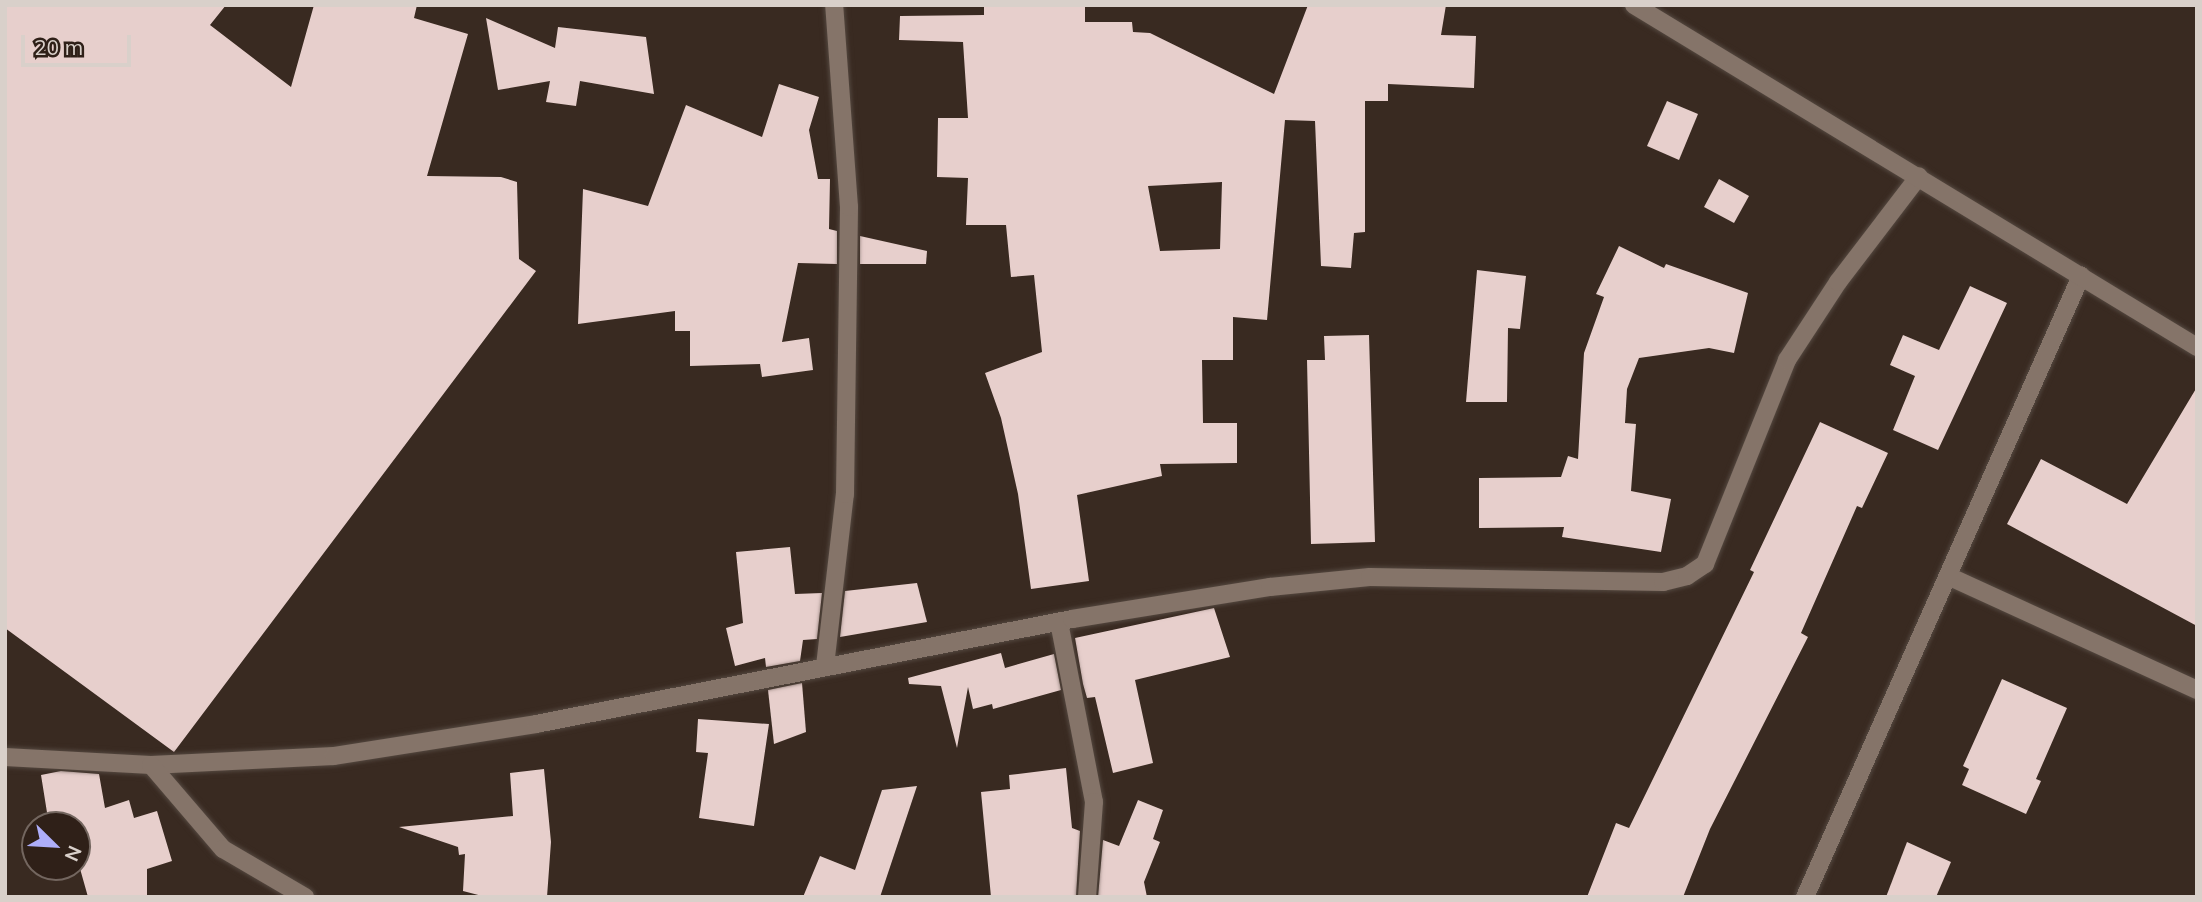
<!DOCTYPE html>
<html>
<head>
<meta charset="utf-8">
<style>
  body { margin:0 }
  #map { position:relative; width:2202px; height:902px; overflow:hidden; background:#392a21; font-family:Mulish,sans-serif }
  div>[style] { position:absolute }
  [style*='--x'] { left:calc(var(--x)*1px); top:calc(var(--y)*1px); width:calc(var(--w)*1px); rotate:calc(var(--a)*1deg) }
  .building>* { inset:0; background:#e7cfcc }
  .roads { filter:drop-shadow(0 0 2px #544840) drop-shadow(0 0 2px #544840) }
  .service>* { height:18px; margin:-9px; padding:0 9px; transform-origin:9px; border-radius:9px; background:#857469 }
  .minor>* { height:18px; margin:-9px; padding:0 9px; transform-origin:9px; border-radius:9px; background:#857469 }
  .secondary>* { height:18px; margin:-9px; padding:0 9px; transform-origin:9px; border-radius:9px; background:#857469 }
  span { translate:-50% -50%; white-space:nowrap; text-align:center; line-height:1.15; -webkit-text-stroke:7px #2f2018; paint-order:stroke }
  .frame { position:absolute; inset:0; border:7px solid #d9d0ca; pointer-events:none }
  .north { position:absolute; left:21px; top:811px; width:70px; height:70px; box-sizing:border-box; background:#2f2018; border:2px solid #73665f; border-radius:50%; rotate:114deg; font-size:19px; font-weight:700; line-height:28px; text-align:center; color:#d9d0ca }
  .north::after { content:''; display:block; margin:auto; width:24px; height:32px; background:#aeaefa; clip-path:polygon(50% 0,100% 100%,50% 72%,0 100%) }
  .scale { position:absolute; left:21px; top:35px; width:110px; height:32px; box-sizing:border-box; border:4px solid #d9d0ca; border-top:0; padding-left:9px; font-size:21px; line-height:24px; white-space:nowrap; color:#d9d0ca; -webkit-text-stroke:5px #2f2018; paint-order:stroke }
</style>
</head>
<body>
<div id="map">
  <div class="building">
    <i style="clip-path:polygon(5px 5px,226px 5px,210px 25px,291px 87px,314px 5px,417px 5px,414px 18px,468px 34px,427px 176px,501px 177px,517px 182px,519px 259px,536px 271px,174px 752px,5px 628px)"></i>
    <i style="clip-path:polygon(evenodd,984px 5px,1085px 5px,1085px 22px,1132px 22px,1133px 32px,1150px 33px,1274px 94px,1308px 5px,1446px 5px,1441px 35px,1476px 36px,1474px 88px,1388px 84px,1388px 101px,1365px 101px,1365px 232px,1354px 233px,1351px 268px,1321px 266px,1315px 121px,1285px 120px,1267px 320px,1233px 317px,1233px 360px,1202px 360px,1203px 423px,1237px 423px,1237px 463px,1160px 464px,1162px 476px,1077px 495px,1089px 581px,1031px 589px,1018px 494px,1001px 418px,985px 373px,1042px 352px,1034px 275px,1011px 277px,1006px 225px,966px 225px,968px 178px,937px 177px,938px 118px,968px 118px,963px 42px,899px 40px,900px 16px,984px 15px,984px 5px,1222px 182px,1220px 249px,1160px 251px,1148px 186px,1222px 182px)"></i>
    <i style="clip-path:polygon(486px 18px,555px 48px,558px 27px,646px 37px,654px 94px,580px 81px,576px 106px,546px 102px,550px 81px,498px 90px)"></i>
    <i style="clip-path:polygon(779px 84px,819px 97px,809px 130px,818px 179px,830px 179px,829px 229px,837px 231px,837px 264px,798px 263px,782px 342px,809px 338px,813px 370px,762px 377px,760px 364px,690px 366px,690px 331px,675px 331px,675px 311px,578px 324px,583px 189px,648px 206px,686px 105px,762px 137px)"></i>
    <i style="clip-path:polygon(1667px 101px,1698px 114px,1679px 160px,1647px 146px)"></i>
    <i style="clip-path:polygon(1719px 179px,1749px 196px,1734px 223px,1704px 207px)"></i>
    <i style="clip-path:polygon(860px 236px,927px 251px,926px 264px,860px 264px)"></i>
    <i style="clip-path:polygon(1619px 246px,1664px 268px,1666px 264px,1748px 293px,1734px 353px,1709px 348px,1639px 358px,1627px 389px,1625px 423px,1636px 424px,1631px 491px,1671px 499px,1661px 552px,1562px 537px,1564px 527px,1479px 528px,1479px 478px,1561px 477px,1568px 456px,1578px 459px,1584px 353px,1604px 297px,1596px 294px)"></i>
    <i style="clip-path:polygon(1477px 270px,1526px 276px,1520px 329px,1508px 328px,1507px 402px,1466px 402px)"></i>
    <i style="clip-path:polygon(1970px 286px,2007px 303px,1938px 450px,1893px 430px,1915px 376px,1890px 365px,1903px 335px,1939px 350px)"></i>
    <i style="clip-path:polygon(1369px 335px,1375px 542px,1311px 544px,1307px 360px,1325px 360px,1324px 336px)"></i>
    <i style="clip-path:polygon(2197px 387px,2197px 626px,2007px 524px,2041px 459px,2127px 504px)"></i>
    <i style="clip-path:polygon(1820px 422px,1888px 453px,1862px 508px,1857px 506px,1801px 633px,1808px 637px,1710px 829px,1683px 897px,1587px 897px,1616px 823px,1629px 828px,1754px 572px,1750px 570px)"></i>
    <i style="clip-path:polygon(790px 547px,795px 594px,822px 593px,817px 639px,803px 640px,800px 661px,766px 667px,765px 658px,735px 666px,726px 628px,743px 623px,736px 552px)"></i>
    <i style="clip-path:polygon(917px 583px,927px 622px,840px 637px,845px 591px)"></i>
    <i style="clip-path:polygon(1214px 608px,1230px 657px,1135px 680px,1153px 763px,1113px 773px,1095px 697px,1087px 698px,1083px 684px,1075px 638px)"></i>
    <i style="clip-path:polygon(1001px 653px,1005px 668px,1054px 654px,1061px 690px,993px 709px,992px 704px,973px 709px,968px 687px,957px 748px,941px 686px,909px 684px,908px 678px)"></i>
    <i style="clip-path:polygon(2002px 679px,2067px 708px,2036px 779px,2041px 781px,2026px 814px,1962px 785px,1969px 769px,1963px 766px)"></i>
    <i style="clip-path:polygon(802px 683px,806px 732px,774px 744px,768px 690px)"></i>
    <i style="clip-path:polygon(698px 719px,769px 724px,754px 826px,699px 818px,708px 753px,696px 752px)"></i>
    <i style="clip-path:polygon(1066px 768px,1072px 828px,1080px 831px,1076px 897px,991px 897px,981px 792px,1010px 789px,1009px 775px)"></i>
    <i style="clip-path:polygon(544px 769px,551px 842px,547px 897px,486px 897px,463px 891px,465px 854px,459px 855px,458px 847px,399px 827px,513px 816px,510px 773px)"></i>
    <i style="clip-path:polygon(61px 771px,99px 774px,105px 808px,129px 800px,134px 818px,157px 811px,172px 861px,147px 869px,147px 897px,88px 897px,77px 858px,77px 825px,49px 825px,41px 775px)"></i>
    <i style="clip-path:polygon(917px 786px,880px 897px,803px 897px,820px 856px,855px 870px,882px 790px)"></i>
    <i style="clip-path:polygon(1138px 800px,1163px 810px,1153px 839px,1160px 842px,1144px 882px,1147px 897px,1098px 897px,1103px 840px,1119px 846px)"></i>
    <i style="clip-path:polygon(1907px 842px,1951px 862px,1936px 897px,1886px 897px)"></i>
  </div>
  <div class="roads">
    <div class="service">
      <i style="--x:1948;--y:576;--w:274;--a:24.6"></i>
      <i style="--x:1805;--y:897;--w:680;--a:-66.04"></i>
    </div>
    <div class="minor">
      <i style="--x:1059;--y:622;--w:183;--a:79"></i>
      <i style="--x:1094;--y:802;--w:95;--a:94.2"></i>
      <i style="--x:825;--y:666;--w:173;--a:-83.4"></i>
      <i style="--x:845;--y:494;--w:287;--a:-89.2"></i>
      <i style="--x:849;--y:207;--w:203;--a:-94.2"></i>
      <i style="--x:5;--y:757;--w:146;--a:3.1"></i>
      <i style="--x:151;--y:765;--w:183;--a:-2.8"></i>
      <i style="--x:334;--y:756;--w:205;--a:-9"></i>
      <i style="--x:536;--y:724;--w:546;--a:-11.08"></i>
      <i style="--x:1072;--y:619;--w:201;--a:-9.2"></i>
      <i style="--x:1270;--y:587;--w:100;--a:-5.7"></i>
      <i style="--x:1370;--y:577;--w:293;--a:1"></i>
      <i style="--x:1663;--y:582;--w:25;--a:-14"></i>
      <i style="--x:1687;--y:576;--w:22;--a:-34"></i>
      <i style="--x:1705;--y:564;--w:220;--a:-68.1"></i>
      <i style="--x:1787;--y:360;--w:93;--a:-56.8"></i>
      <i style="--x:1838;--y:282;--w:133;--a:-52.6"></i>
      <i style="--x:151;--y:765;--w:111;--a:49.4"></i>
      <i style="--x:223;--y:849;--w:95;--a:30.3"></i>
    </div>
    <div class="secondary">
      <i style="--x:1634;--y:5;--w:659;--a:31.28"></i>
    </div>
  </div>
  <div class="frame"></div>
  <div class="north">N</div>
  <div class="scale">20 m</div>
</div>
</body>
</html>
